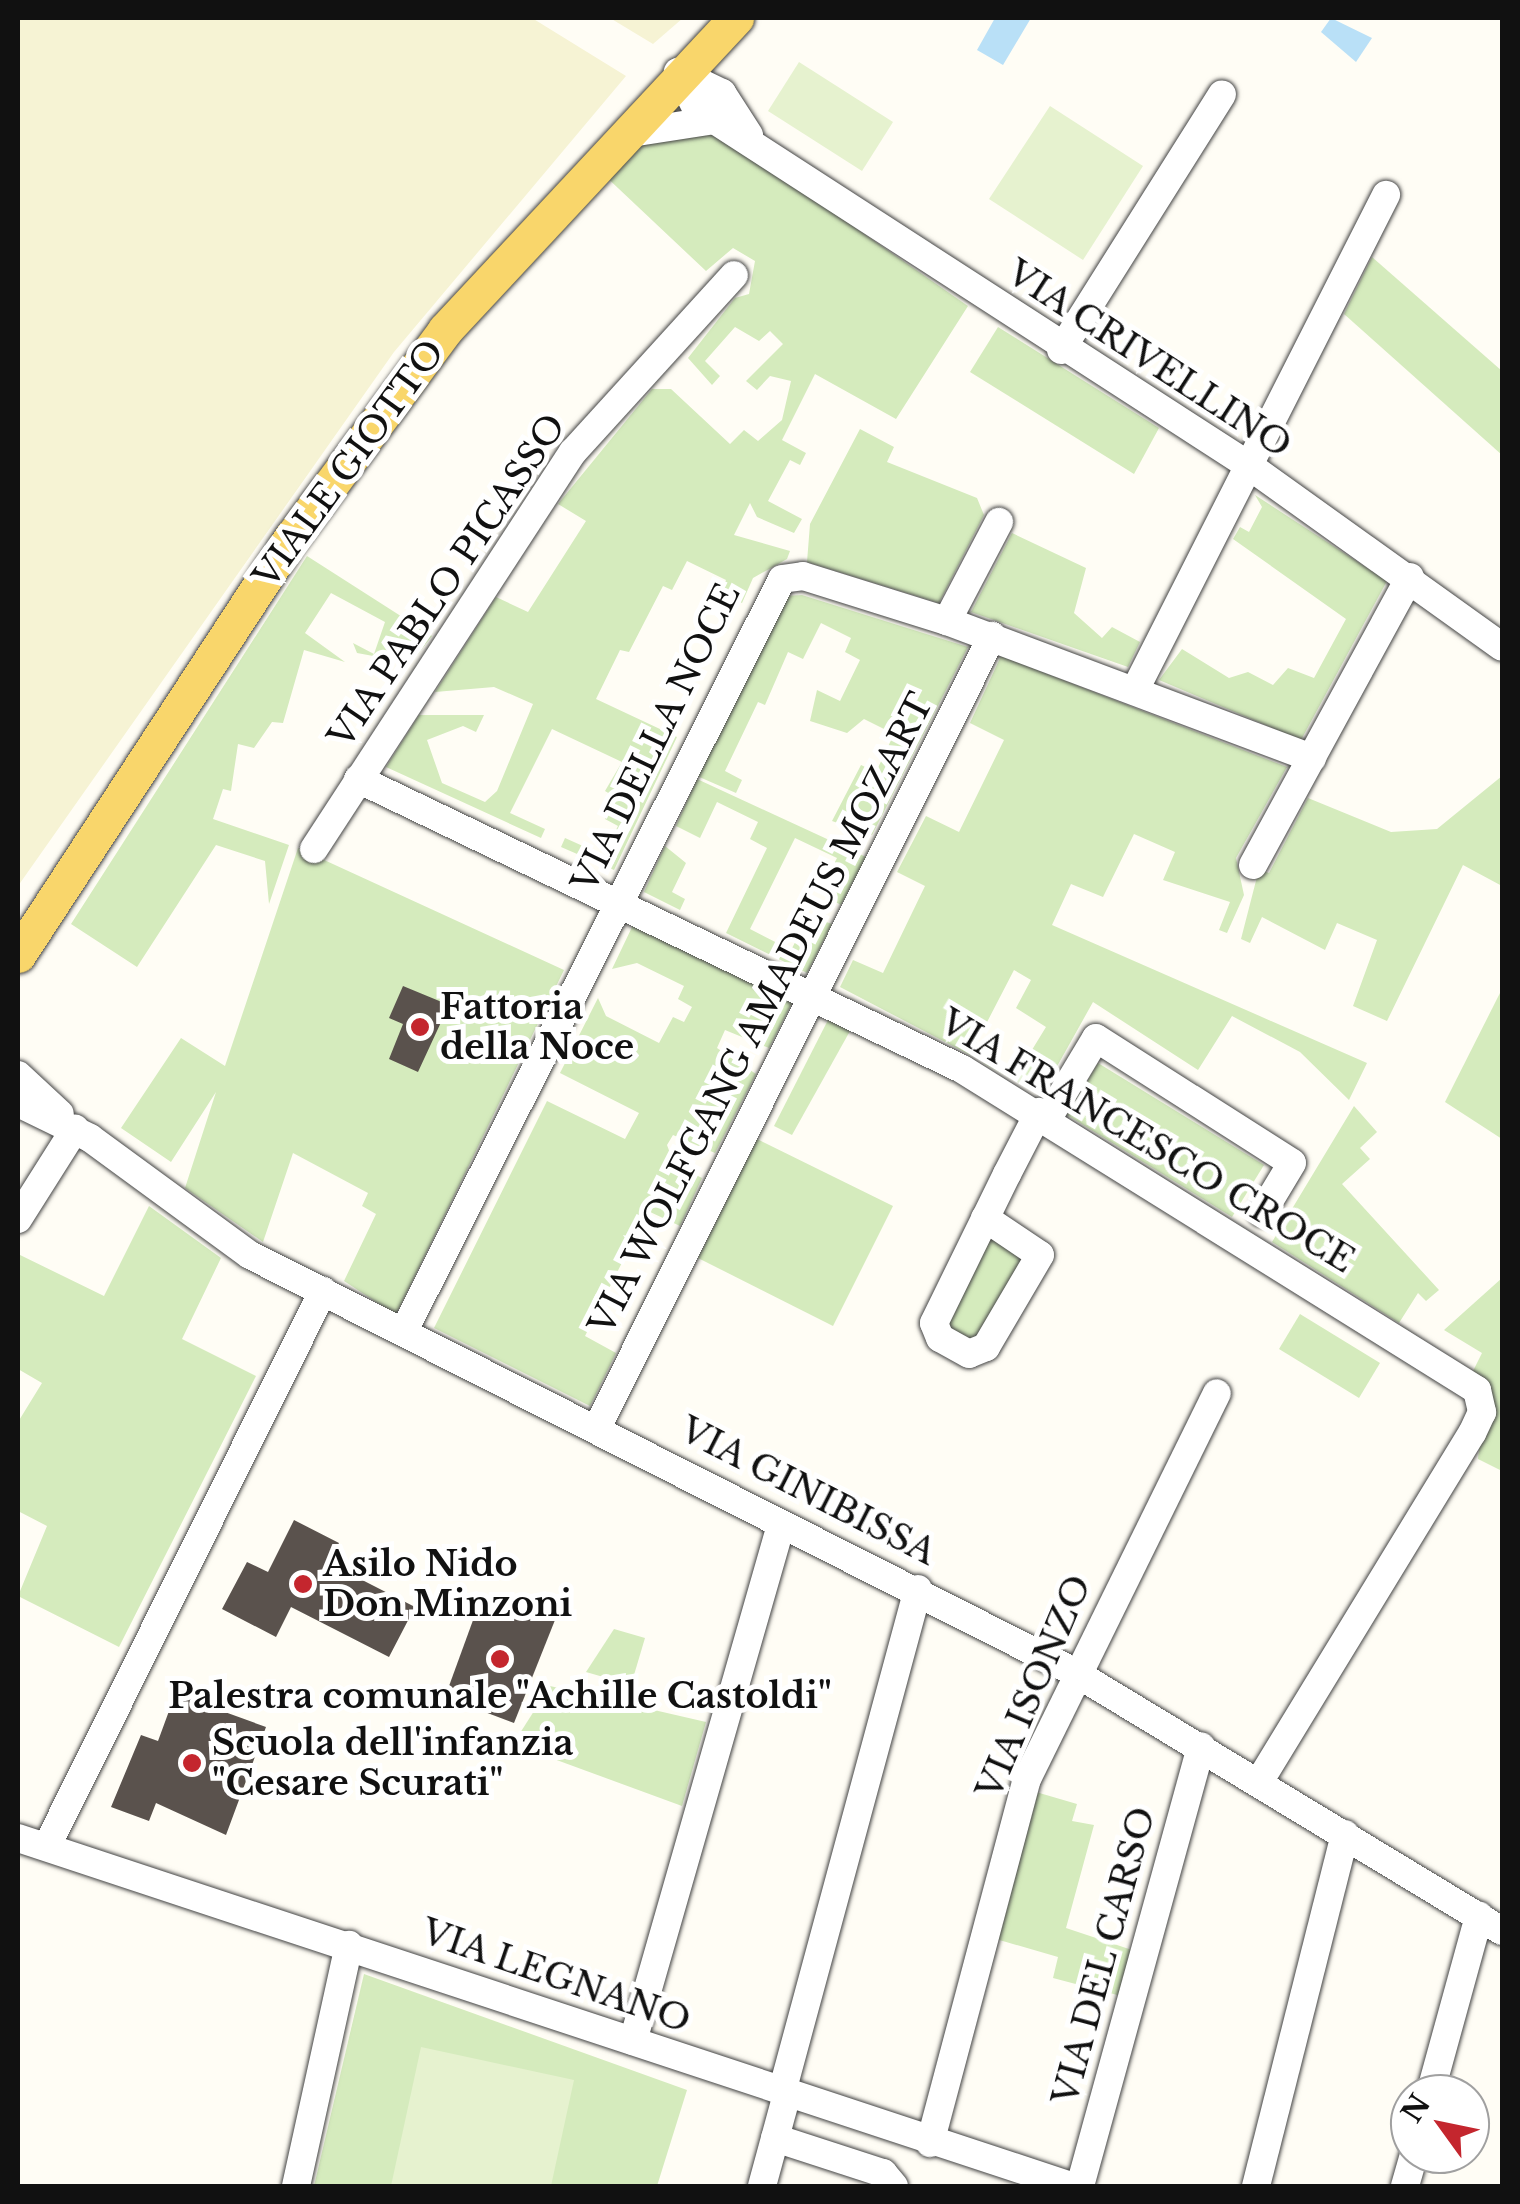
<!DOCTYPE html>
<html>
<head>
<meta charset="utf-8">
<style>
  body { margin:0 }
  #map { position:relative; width:1520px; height:2204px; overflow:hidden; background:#fffdf5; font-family:"Libre Baskerville",serif }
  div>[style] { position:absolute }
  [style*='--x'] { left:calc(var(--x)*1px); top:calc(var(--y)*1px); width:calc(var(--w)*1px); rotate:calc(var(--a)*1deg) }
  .farmland>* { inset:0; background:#f6f3d4 }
  .green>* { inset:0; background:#d5ebbd }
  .pitch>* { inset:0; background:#e6f2cf }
  .water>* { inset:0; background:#b9e0f7 }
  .building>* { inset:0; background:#5a524d }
  .roads { filter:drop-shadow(0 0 2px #444) drop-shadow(0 0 2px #444) }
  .minor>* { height:28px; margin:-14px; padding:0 14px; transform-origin:14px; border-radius:14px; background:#fff }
  .major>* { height:35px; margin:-17.5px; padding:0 17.5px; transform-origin:17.5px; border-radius:17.5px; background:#f9d66b }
  .dots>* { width:28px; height:28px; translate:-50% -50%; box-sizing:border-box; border:5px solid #fff; border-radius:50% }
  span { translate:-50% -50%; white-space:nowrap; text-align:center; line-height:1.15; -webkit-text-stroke:10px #fff; paint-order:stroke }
  .street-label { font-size:35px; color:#111 }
  .poi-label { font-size:35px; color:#111; font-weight:700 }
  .left { translate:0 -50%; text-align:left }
  .frame { position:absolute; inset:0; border:20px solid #111; pointer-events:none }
  .north { position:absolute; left:1390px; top:2074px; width:100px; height:100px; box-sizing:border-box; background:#fff; border:2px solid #a0a0a0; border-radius:50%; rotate:303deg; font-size:28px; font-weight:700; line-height:40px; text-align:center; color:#111 }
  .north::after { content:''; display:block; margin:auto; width:35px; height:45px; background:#c4262e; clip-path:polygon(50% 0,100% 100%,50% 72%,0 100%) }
</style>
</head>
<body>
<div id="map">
  <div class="farmland">
    <i style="clip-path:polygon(18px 18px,532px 18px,626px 76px,394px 352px,18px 886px)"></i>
    <i style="clip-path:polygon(610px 18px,683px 18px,653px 44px)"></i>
  </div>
  <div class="green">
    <i style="clip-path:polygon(716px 131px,968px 306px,896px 419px,815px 374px,782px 440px,806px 453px,800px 465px,790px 460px,768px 501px,802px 519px,794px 533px,757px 517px,750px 503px,734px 535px,790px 551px,787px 559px,753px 578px,742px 603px,720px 593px,726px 580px,687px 561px,672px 590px,663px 586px,629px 652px,620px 650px,596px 699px,677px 737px,614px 870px,561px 847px,565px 838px,603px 855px,618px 826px,605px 819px,615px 797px,605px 791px,622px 762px,552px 729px,510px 813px,545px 829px,541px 838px,386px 767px,419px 715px,484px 715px,476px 732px,463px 726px,427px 740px,442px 783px,485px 802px,497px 791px,533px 704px,494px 687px,435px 692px,496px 597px,528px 612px,586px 521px,558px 504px,652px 389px,671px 389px,730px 444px,744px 430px,758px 441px,782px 420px,791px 381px,770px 376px,757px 390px,746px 381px,783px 344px,770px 331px,759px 341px,735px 327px,705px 361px,720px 376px,712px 385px,688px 358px,735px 298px,749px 294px,755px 261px,733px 248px,706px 271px,601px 172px,639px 134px)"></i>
    <i style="clip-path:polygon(1372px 257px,1502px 371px,1502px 455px,1344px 314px)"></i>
    <i style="clip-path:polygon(998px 327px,1159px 428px,1134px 474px,970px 372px)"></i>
    <i style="clip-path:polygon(860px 429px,894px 447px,887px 462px,977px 498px,984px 515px,939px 603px,807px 562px,810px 524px)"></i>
    <i style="clip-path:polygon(1255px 495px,1387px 581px,1301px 740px,1159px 680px,1182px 649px,1229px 678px,1248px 672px,1273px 685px,1288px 668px,1314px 678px,1346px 619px,1233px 539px,1240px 527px,1249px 532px,1262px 507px)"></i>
    <i style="clip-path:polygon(1012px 533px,1086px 568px,1074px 613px,1102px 638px,1112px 627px,1140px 642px,1128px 667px,971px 612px)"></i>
    <i style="clip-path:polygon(307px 556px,432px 636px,411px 663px,357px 653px,353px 643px,374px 654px,385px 622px,331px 593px,305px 633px,345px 662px,304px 650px,283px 723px,272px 722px,254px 748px,238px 744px,231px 791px,223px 789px,213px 819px,289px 845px,269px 904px,265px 861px,216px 845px,137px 967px,71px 924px)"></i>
    <i style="clip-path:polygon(802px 595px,968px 647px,872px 835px,832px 821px,861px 765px,876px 772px,894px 734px,864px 719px,847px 733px,810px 721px,817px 690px,840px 701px,860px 660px,845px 652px,851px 638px,821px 623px,803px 659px,788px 652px,765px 705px,758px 702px,725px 771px,742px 780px,736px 793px,697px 776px,785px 596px)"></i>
    <i style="clip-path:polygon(1001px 656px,1287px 767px,1236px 858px,1244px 895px,1227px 933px,1219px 930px,1230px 902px,1163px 880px,1175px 852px,1134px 834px,1103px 897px,1071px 884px,1052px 925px,1367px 1063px,1349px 1100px,1300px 1052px,1232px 1016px,1198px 1070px,1093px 1002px,1041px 1095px,981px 1062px,1016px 1076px,1046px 1027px,1016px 1008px,1031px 980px,1014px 970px,970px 1055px,840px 987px,853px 960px,883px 973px,925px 886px,897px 872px,926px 816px,959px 832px,1004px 740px,970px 723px)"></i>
    <i style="clip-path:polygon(1502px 776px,1502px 886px,1463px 865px,1387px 1021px,1353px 1006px,1377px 940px,1337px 923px,1325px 950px,1262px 917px,1250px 943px,1241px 939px,1259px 869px,1269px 873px,1308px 798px,1391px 832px,1437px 829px)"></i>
    <i style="clip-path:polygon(697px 779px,866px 857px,841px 905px,819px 893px,837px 858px,795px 838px,750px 929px,791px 950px,809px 916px,832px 924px,807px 973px,726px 933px,767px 848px,750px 839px,758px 822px,717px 802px,700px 838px,676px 826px)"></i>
    <i style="clip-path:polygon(665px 846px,686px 863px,672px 892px,685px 899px,680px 910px,644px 892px)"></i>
    <i style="clip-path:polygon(298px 848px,564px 970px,396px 1315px,344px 1281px,376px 1214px,362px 1206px,368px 1193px,293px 1153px,263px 1242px,185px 1188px,216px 1092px,171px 1162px,121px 1128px,181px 1038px,225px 1066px)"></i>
    <i style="clip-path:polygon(633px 925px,792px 1003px,769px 1048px,725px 1030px,717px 1048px,756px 1074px,715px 1153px,673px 1135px,667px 1145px,674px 1164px,702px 1178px,680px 1226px,648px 1211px,585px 1336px,616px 1353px,590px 1406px,434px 1328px,547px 1101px,625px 1139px,639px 1113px,560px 1073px,598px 998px,606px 1016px,659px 1043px,673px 1017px,684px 1022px,692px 1007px,678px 999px,684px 986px,637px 963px,612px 969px)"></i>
    <i style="clip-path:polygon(1502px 989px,1502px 1139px,1445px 1102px)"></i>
    <i style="clip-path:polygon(828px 1020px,850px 1031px,792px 1135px,774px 1126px)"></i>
    <i style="clip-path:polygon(1098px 1063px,1264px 1165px,1232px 1217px,1067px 1115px)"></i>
    <i style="clip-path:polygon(1354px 1106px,1377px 1132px,1360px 1148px,1370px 1159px,1342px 1184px,1439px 1290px,1426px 1301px,1418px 1293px,1399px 1323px,1272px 1242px)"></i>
    <i style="clip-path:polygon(757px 1139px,893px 1206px,833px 1326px,698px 1258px)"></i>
    <i style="clip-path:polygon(149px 1206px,221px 1258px,182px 1339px,256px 1376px,119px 1647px,18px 1596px,47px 1526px,18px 1511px,18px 1422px,42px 1383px,18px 1369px,18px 1254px,104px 1296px)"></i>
    <i style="clip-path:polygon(994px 1230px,1029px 1256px,976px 1345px,942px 1329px)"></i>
    <i style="clip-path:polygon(1502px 1278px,1502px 1471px,1478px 1459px,1486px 1385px,1473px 1371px,1482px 1353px,1444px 1330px)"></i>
    <i style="clip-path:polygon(1300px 1314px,1380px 1363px,1359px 1398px,1279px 1349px)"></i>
    <i style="clip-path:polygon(614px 1629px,645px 1638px,631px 1685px,586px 1672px)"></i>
    <i style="clip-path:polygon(550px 1686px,706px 1722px,682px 1806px,513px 1744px)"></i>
    <i style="clip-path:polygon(1036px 1792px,1077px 1804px,1072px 1821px,1094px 1825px,1066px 1928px,1132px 1950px,1121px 1996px,1053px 1978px,1058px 1957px,996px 1939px)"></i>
    <i style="clip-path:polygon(364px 1974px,687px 2090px,657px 2186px,314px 2186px)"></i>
  </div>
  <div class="pitch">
    <i style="clip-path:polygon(799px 62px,893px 122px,862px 171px,768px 111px)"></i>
    <i style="clip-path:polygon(1050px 106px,1143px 166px,1083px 260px,989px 199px)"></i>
    <i style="clip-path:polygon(421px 2047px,574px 2080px,551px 2186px,391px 2186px)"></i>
  </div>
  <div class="water">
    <i style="clip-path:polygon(995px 18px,1031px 18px,1003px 65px,977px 50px)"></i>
    <i style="clip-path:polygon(1331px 18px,1372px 38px,1356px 62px,1321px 32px)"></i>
  </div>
  <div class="building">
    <i style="clip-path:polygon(403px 986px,449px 1005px,418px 1072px,389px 1059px,403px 1024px,389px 1018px)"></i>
    <i style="clip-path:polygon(294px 1520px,339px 1543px,329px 1563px,415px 1607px,389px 1657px,291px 1607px,276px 1637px,222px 1609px,247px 1562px,268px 1572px)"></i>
    <i style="clip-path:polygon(495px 1598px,555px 1620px,514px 1723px,445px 1697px,480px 1601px)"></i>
    <i style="clip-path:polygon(180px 1681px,216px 1694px,211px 1707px,266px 1727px,226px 1835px,156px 1803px,149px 1821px,111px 1807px,141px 1735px,158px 1741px)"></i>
  </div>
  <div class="roads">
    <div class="minor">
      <i style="--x:678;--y:72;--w:40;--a:63.4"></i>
      <i style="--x:696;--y:108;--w:657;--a:32.89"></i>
      <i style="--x:1248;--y:465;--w:312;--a:35.6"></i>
      <i style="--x:678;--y:72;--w:49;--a:25.5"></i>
      <i style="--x:722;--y:93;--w:50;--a:57.3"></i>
      <i style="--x:631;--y:133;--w:85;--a:-8.8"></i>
      <i style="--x:1061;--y:350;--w:302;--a:-57.8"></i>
      <i style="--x:947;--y:621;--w:112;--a:-62.3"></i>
      <i style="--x:1136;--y:688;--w:553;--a:-63.11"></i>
      <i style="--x:358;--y:779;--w:670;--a:25.65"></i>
      <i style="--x:962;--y:1069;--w:607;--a:31.94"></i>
      <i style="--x:1477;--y:1390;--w:23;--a:77"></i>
      <i style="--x:1482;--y:1412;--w:23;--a:115"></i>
      <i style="--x:1472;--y:1433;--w:409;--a:121.4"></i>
      <i style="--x:314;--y:849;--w:474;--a:-56.9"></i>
      <i style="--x:573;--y:452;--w:239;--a:-47.7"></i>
      <i style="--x:1253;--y:865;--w:328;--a:-61.4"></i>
      <i style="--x:18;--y:1075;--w:57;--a:42.9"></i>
      <i style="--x:18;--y:1103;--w:80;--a:25.9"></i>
      <i style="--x:90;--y:1138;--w:198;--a:36.2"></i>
      <i style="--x:250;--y:1255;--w:924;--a:26.84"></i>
      <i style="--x:1074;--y:1672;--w:500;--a:31.18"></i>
      <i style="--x:1048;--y:1118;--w:93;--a:-59"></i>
      <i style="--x:1096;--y:1038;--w:232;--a:32.5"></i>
      <i style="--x:1292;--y:1163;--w:58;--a:121"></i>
      <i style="--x:985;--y:1218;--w:66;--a:33.9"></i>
      <i style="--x:1040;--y:1255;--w:107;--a:120.4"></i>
      <i style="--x:986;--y:1347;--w:18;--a:158"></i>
      <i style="--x:969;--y:1354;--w:33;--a:-151"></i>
      <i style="--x:940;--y:1338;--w:16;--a:-112"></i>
      <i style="--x:934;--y:1323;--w:166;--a:-63.9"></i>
      <i style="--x:1007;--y:1174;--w:70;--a:-62.7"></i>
      <i style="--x:18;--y:1219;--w:107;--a:-57.7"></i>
      <i style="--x:405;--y:1329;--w:839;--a:-63.31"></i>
      <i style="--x:782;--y:579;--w:21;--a:-8"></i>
      <i style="--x:803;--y:576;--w:151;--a:17.4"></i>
      <i style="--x:947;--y:621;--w:390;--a:20.6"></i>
      <i style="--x:598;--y:1426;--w:883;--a:-63.49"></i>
      <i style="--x:18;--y:1838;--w:1109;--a:18.29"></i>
      <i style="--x:47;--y:1846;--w:620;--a:-63.56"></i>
      <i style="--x:633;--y:2041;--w:537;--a:-74"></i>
      <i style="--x:782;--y:2092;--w:521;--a:-74.87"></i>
      <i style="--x:1430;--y:2094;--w:185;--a:-74.6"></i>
      <i style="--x:775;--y:2138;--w:114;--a:18"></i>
      <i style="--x:883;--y:2173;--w:17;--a:50"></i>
      <i style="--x:930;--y:2143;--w:375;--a:-75.1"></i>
      <i style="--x:1026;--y:1781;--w:432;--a:-63.8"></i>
      <i style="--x:296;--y:2186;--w:247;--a:-77.6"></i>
      <i style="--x:762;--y:2186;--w:95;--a:-74.8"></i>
      <i style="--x:1080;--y:2186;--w:456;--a:-74.6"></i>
      <i style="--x:1256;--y:2186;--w:363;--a:-75.8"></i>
      <i style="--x:1405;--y:2186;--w:33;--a:-74"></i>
    </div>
    <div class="major">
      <i style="--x:18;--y:955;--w:500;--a:-56.8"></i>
      <i style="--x:292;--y:537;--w:257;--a:-53.5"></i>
      <i style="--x:445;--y:330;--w:427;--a:-47"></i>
    </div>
  </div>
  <div class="dots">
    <i style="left:420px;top:1027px;background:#c4262e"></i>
    <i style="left:303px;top:1584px;background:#c4262e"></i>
    <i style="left:500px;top:1659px;background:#c4262e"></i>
    <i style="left:192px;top:1763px;background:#c4262e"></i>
  </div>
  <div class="street-label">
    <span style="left:1149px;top:359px;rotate:33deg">VIA CRIVELLINO</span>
    <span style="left:349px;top:464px;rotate:-54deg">VIALE GIOTTO</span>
    <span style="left:447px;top:581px;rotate:-56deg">VIA PABLO PICASSO</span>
    <span style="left:656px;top:738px;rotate:-64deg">VIA DELLA NOCE</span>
    <span style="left:761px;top:1014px;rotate:-63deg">VIA WOLFGANG AMADEUS MOZART</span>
    <span style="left:1147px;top:1141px;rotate:31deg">VIA FRANCESCO CROCE</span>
    <span style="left:808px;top:1491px;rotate:27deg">VIA GINIBISSA</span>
    <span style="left:1034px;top:1687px;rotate:-67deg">VIA ISONZO</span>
    <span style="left:1104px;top:1956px;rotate:-75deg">VIA DEL CARSO</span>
    <span style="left:556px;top:1976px;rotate:19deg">VIA LEGNANO</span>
  </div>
  <div class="poi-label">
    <span class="left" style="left:440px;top:1027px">Fattoria<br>della Noce</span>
    <span class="left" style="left:323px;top:1584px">Asilo Nido<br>Don Minzoni</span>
    <span style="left:500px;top:1696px">Palestra comunale "Achille Castoldi"</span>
    <span class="left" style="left:212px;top:1763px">Scuola dell'infanzia<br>"Cesare Scurati"</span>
  </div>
  <div class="frame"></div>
  <div class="north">N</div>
</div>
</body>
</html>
